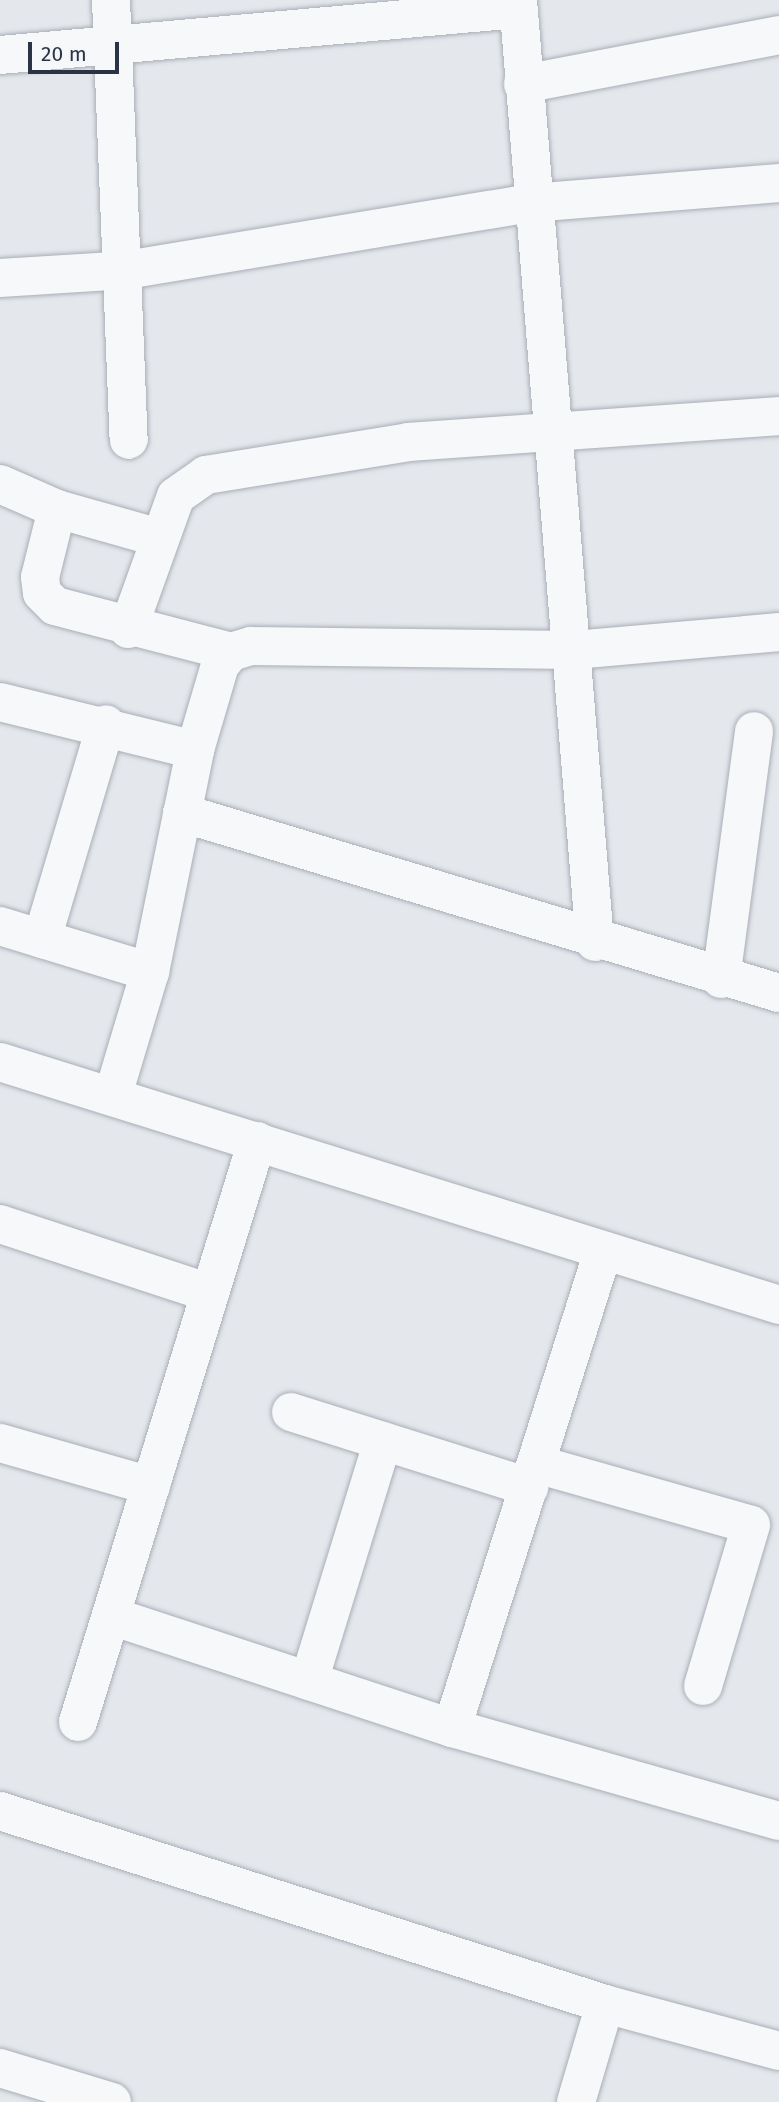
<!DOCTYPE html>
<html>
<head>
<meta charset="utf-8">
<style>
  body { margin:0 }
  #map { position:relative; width:779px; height:2102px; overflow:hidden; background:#e4e7ec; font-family:"Fira Sans",sans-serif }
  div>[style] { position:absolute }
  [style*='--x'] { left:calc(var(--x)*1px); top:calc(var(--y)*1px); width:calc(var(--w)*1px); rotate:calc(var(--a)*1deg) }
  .roads { filter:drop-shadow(0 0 2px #a9aeb7) drop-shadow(0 0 2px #a9aeb7) }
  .minor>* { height:38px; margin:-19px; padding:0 19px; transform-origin:19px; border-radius:19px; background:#f7f8fa }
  span { translate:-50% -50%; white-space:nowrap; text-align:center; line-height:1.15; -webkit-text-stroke:5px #f4f6f9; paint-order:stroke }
  .scale { position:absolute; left:28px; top:42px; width:91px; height:32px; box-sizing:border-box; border:4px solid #2b3445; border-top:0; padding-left:9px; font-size:21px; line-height:24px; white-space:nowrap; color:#2b3445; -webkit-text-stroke:5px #f4f6f9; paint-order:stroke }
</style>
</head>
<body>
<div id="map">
  <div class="roads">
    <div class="minor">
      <i style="--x:111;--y:0;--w:440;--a:87.7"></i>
      <i style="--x:518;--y:0;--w:945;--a:85.33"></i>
      <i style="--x:0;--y:55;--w:520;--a:-5.07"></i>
      <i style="--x:523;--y:84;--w:261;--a:-10.8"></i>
      <i style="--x:0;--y:278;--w:126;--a:-3.6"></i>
      <i style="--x:126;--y:270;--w:411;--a:-9.4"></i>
      <i style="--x:531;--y:203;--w:249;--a:-4.6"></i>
      <i style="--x:0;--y:484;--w:62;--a:23.7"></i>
      <i style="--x:57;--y:509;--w:103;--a:15.8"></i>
      <i style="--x:57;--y:509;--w:70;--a:104"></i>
      <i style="--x:40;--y:577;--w:16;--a:83"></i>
      <i style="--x:42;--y:593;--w:18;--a:45"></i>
      <i style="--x:55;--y:606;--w:182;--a:14.6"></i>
      <i style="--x:128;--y:629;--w:141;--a:-70.2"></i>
      <i style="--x:176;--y:496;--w:37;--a:-35"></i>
      <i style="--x:206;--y:475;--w:206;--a:-9.2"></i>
      <i style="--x:409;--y:442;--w:371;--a:-4"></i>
      <i style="--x:0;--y:702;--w:201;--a:13.8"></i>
      <i style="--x:182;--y:813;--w:624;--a:16.78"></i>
      <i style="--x:0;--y:926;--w:157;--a:17"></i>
      <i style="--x:42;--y:939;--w:224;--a:-73.4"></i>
      <i style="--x:721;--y:979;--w:250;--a:-82.4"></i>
      <i style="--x:0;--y:1062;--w:816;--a:17.32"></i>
      <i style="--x:113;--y:1095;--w:128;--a:-73.3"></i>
      <i style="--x:150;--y:972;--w:227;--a:-78.5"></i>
      <i style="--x:195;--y:750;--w:89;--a:-73.6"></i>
      <i style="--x:220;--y:665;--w:17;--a:-50"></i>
      <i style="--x:231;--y:652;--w:21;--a:-17"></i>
      <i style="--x:251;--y:646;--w:323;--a:0.7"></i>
      <i style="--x:574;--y:650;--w:206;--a:-5"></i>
      <i style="--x:0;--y:1224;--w:221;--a:18.2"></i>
      <i style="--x:291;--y:1412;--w:250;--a:17.5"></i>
      <i style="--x:0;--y:1443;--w:157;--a:15.9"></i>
      <i style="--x:536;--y:1464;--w:223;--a:15.8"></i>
      <i style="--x:751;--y:1525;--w:168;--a:106.6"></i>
      <i style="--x:111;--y:1616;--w:359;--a:18.2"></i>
      <i style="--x:452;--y:1728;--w:340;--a:15.9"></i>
      <i style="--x:309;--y:1681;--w:251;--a:-72.9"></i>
      <i style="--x:78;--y:1722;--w:608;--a:-72.88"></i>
      <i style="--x:452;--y:1728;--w:500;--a:-72.43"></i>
      <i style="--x:0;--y:1811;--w:635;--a:17.69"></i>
      <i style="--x:605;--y:2004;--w:180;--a:15.1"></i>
      <i style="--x:0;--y:2068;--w:117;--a:16.9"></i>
      <i style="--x:576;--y:2102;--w:102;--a:-73.5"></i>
    </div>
  </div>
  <div class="scale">20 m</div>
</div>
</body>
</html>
